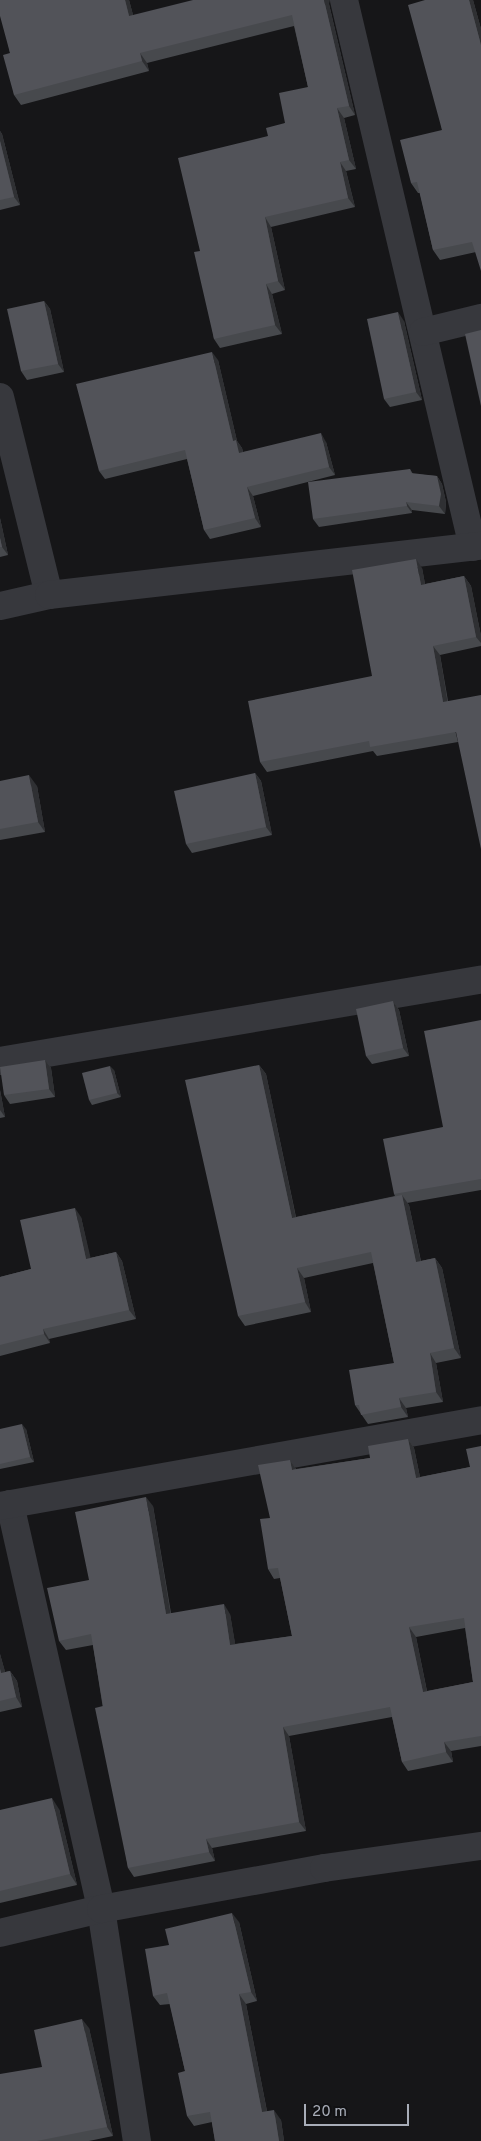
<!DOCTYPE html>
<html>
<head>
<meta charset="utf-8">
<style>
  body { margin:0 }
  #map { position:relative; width:481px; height:2141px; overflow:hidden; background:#161618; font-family:Overpass,sans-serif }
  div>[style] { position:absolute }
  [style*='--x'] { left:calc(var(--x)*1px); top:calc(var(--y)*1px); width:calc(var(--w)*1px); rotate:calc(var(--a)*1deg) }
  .street>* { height:28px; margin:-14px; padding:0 14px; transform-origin:14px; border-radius:14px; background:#37383d }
  .wall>* { inset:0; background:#47494d }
  .shaded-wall>* { inset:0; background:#2f3033 }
  .building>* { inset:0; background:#525359 }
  span { translate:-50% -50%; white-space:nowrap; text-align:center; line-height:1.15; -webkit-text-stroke:4px #111113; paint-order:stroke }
  .scale { position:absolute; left:304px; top:2104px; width:105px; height:22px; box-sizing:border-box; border:2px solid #a8adb8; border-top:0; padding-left:6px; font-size:15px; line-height:18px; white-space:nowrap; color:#a8adb8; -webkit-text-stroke:4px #111113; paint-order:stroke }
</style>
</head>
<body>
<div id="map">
  <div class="street">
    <i style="--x:344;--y:0;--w:562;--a:76.73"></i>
    <i style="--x:423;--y:332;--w:60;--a:-13.6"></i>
    <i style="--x:0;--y:397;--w:204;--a:76.1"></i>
    <i style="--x:0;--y:606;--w:50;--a:-12.7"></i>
    <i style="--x:49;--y:595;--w:435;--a:-6.5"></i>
    <i style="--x:0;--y:1061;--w:488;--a:-9.6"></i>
    <i style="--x:10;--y:1504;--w:415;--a:77.3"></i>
    <i style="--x:101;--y:1909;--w:235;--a:81.2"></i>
    <i style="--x:0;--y:1506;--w:489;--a:-10.1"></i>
    <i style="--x:0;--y:1933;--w:104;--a:-13.4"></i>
    <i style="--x:101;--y:1909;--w:227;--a:-10.4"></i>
    <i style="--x:324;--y:1868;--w:159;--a:-8"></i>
  </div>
  <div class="wall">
    <i style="clip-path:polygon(0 0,129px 0,133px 15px,329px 4px,355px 115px,344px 118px,356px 169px,346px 171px,355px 207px,271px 227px,285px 290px,272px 294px,282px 334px,220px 348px,214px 339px,200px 251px,268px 136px,285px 123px,308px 87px,294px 26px,147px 63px,149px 71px,21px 105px,14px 95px,10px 53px)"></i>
    <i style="clip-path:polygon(425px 0,473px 0,481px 29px,476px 252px,440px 260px,433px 250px,420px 193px,418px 193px,411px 183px,442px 130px)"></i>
    <i style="clip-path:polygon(0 131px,2px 134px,20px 205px,0 210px)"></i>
    <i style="clip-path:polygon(44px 301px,50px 309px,64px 372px,27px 380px,21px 371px)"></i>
    <i style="clip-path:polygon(404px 321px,422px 400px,390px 407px,384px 399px)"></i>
    <i style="clip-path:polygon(218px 360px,237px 441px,242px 448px,243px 452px,326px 442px,335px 475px,253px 496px,261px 527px,210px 539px,204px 530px,187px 459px,105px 479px,99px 471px)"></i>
    <i style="clip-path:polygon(410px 469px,413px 474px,437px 476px,442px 484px,446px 502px,445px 514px,412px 510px,412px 513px,319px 527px,313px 519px)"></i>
    <i style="clip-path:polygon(0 518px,8px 555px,0 557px)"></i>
    <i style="clip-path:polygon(422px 568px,425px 584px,464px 576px,471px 586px,481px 636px,481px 646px,440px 655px,448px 701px,458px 742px,377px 756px,373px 751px,267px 772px,260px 762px,372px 676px)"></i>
    <i style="clip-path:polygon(255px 773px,261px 781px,272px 835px,192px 853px,186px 844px)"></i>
    <i style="clip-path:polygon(0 781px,37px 786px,45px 832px,0 840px)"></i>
    <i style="clip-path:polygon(393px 1001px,399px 1010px,409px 1056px,372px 1064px,366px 1056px)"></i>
    <i style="clip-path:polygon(481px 1020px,481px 1190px,407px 1203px,409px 1205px,421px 1261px,435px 1258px,442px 1268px,461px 1358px,436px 1363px,443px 1402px,406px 1408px,408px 1417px,368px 1424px,355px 1405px,394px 1363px,373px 1263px,304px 1278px,311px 1312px,245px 1326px,238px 1316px,259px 1065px,266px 1074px,296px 1217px,395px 1196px,394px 1194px,443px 1127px)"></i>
    <i style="clip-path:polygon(45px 1060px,51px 1068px,55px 1097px,10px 1104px,4px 1095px)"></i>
    <i style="clip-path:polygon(114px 1070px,121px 1097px,92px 1105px,89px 1100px)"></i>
    <i style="clip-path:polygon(0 1090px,5px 1117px,0 1118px)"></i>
    <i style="clip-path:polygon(81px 1217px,90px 1258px,116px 1252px,122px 1261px,136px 1319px,49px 1339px,50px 1343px,0 1356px,0 1277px,31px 1269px)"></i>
    <i style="clip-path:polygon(0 1429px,26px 1429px,34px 1462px,0 1469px)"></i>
    <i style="clip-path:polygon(evenodd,408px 1439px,414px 1448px,420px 1477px,470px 1467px,481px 1446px,481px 1746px,451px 1751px,453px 1762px,408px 1771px,402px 1762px,392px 1717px,289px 1736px,306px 1831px,212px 1848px,215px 1861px,134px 1877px,128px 1868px,93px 1645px,66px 1650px,59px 1641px,89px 1580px,153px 1506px,171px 1613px,230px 1614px,235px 1644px,292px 1636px,280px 1578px,274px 1579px,268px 1569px,270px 1518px,290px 1460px,296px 1469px,370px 1458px,408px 1439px,465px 1628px,473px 1682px,427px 1691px,416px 1637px,465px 1628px)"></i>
    <i style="clip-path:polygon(0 1654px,5px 1672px,10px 1671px,17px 1681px,22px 1707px,0 1712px)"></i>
    <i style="clip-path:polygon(59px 1809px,77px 1885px,0 1903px,0 1810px)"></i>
    <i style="clip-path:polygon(239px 1922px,257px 2001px,246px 2004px,267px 2111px,281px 2120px,284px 2141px,215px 2141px,212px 2122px,194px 2126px,187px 2116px,185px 2071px,170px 2004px,160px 2005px,153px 1996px,169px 1945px)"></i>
    <i style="clip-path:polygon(89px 2028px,113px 2136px,89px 2141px,0 2141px,42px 2067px)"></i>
  </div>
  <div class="shaded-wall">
    <i style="clip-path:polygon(125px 0,129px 0,136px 26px,129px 16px)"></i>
    <i style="clip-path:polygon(324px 0,330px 0,329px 4px,355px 115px,349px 106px)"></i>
    <i style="clip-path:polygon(469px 0,473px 0,481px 29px,481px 45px)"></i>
    <i style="clip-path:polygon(140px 53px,147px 63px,149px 71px,142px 61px)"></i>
    <i style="clip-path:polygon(337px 108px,344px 118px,356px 169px,349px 160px)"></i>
    <i style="clip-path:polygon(0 131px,2px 134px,20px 205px,14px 197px,0 141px)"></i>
    <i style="clip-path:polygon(340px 162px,346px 171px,355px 207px,348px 198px)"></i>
    <i style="clip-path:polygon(265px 217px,271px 227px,285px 290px,278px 281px)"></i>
    <i style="clip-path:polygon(266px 284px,272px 294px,282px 334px,275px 325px)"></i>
    <i style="clip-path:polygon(44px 301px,50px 309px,64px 372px,58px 364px)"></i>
    <i style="clip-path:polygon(398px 312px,404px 321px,422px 400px,416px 392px)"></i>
    <i style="clip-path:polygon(212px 352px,218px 360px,237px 441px,242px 448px,245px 462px,239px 453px,233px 441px)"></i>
    <i style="clip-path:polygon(321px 433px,326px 442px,335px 475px,329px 467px)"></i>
    <i style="clip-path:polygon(437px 476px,442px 484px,446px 502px,445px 514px,439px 506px)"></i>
    <i style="clip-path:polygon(247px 487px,253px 496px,261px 527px,255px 518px)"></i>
    <i style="clip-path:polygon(406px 502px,412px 510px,412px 513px,407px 506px)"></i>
    <i style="clip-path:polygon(0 518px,8px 555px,2px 547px,0 538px)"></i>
    <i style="clip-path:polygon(416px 559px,422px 568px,427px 595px,421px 585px)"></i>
    <i style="clip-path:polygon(464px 576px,471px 586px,481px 636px,481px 643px,476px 637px)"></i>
    <i style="clip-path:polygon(433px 646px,440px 655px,449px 711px,443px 702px)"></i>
    <i style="clip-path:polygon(255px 773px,261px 781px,272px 835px,266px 827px)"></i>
    <i style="clip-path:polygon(29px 775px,37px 786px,45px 832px,38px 822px)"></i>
    <i style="clip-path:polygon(393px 1001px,399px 1010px,409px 1056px,403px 1048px)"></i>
    <i style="clip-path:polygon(45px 1060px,51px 1068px,55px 1097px,49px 1089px)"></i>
    <i style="clip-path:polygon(259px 1065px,266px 1074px,298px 1228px,292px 1218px)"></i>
    <i style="clip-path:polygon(110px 1066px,114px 1070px,121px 1097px,117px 1093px)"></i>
    <i style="clip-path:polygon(0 1090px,5px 1117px,0 1110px)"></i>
    <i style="clip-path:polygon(402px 1195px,409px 1205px,423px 1272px,416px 1262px)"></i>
    <i style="clip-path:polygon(75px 1208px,81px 1217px,93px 1268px,86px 1259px)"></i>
    <i style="clip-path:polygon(116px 1252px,122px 1261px,136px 1319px,129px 1310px)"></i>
    <i style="clip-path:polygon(435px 1258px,442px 1268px,461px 1358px,454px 1348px)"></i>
    <i style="clip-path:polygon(297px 1268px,304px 1278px,311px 1312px,305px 1302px)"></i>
    <i style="clip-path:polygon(43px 1329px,49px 1339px,50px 1343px,44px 1334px)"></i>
    <i style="clip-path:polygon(430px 1353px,436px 1363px,443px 1402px,436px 1392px)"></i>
    <i style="clip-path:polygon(399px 1398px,406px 1408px,408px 1417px,401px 1407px)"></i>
    <i style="clip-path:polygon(22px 1424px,26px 1429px,34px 1462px,30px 1457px)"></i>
    <i style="clip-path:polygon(408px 1439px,414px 1448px,422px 1487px,416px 1478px)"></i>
    <i style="clip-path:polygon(290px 1460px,296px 1469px,292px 1470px)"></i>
    <i style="clip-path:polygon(146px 1497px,153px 1506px,172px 1623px,166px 1614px)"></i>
    <i style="clip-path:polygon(224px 1604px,230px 1614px,237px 1654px,230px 1645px)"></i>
    <i style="clip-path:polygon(409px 1627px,416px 1637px,429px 1702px,423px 1692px)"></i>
    <i style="clip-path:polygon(0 1654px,8px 1682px,1px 1673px,0 1669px)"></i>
    <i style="clip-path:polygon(10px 1671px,17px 1681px,22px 1707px,16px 1697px)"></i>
    <i style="clip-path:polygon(283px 1727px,289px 1736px,306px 1831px,299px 1822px)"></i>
    <i style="clip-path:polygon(444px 1742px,451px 1751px,453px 1762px,446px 1752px)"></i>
    <i style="clip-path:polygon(52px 1798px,59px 1809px,77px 1885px,70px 1874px)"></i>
    <i style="clip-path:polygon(206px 1839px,212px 1848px,215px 1861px,209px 1852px)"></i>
    <i style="clip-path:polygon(232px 1913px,239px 1922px,257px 2001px,251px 1992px)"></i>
    <i style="clip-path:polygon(239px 1994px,246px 2004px,269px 2122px,262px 2112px)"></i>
    <i style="clip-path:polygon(82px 2019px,89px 2028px,113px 2136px,107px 2127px)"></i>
    <i style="clip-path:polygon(274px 2110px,281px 2120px,284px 2141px,279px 2141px)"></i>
  </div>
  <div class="building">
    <i style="clip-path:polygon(0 0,125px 0,129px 16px,193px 0,324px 0,349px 106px,337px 108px,349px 160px,340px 162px,348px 198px,265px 217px,278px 281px,266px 284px,275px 325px,214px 339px,194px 252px,200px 251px,178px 158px,268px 136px,266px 128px,285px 123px,279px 93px,308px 87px,292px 15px,140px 53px,142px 61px,14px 95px,3px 55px,10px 53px,0 16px)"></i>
    <i style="clip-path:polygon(425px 0,469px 0,481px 45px,481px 271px,472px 242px,433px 250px,417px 182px,411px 183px,400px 140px,442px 130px,408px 5px)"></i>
    <i style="clip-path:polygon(0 141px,14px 197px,0 200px)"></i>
    <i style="clip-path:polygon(44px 301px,58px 364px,21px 371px,7px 309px)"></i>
    <i style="clip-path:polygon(398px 312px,416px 392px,384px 399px,367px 319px)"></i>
    <i style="clip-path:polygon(481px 330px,481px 406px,465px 334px)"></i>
    <i style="clip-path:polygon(212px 352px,233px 441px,236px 440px,239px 453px,321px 433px,329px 467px,247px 487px,255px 518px,204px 530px,185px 450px,99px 471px,76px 384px)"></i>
    <i style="clip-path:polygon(410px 469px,411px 473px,437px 476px,441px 494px,439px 506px,406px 502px,407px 506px,313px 519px,308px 482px)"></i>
    <i style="clip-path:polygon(0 538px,2px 547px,0 547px)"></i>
    <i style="clip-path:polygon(416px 559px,421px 585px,464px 576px,476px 637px,433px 646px,443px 702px,481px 695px,481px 849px,456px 732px,370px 747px,369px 741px,260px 762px,248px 701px,372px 676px,352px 570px)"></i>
    <i style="clip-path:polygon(255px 773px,266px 827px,186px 844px,174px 791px)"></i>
    <i style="clip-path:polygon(29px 775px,38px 822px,0 829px,0 781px)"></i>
    <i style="clip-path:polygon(393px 1001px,403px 1048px,366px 1056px,356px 1009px)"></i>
    <i style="clip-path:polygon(481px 1020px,481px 1179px,394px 1194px,383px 1139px,443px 1127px,424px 1031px)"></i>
    <i style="clip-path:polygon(45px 1060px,49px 1089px,4px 1095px,0 1067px)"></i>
    <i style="clip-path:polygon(259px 1065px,292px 1218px,402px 1195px,416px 1262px,435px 1258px,454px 1348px,430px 1353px,436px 1392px,399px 1398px,401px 1407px,361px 1415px,359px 1405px,355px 1405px,349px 1370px,394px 1363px,371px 1252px,297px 1268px,305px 1302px,238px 1316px,185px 1080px)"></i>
    <i style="clip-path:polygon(110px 1066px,117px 1093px,89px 1100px,82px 1073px)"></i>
    <i style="clip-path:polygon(75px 1208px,86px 1259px,116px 1252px,129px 1310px,43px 1329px,44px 1334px,0 1345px,0 1277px,31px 1269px,20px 1220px)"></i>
    <i style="clip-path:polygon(22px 1424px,30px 1457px,0 1464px,0 1429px)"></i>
    <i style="clip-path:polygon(evenodd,408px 1439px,416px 1478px,470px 1467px,466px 1449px,481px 1446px,481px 1736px,444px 1742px,446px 1752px,402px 1762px,390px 1707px,283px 1727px,299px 1822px,206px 1839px,209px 1852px,128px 1868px,95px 1708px,103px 1706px,91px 1634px,59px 1641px,47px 1588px,89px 1580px,75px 1512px,146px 1497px,166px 1614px,224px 1604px,230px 1645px,292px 1636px,278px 1568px,268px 1569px,260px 1519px,270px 1518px,258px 1465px,290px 1460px,292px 1470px,370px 1458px,368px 1446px,408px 1439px,464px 1618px,473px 1682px,423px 1692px,409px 1627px,464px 1618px)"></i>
    <i style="clip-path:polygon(0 1669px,1px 1673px,10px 1671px,16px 1697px,0 1701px)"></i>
    <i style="clip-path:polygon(52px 1798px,70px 1874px,0 1891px,0 1810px)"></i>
    <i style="clip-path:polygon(232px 1913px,251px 1992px,239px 1994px,262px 2112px,274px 2110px,279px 2141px,215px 2141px,210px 2112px,187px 2116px,178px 2073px,185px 2071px,167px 1993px,153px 1996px,145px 1949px,169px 1945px,165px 1929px)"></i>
    <i style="clip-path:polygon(82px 2019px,107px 2127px,37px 2141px,0 2141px,0 2074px,42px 2067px,34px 2030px)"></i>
  </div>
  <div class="scale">20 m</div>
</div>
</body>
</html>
